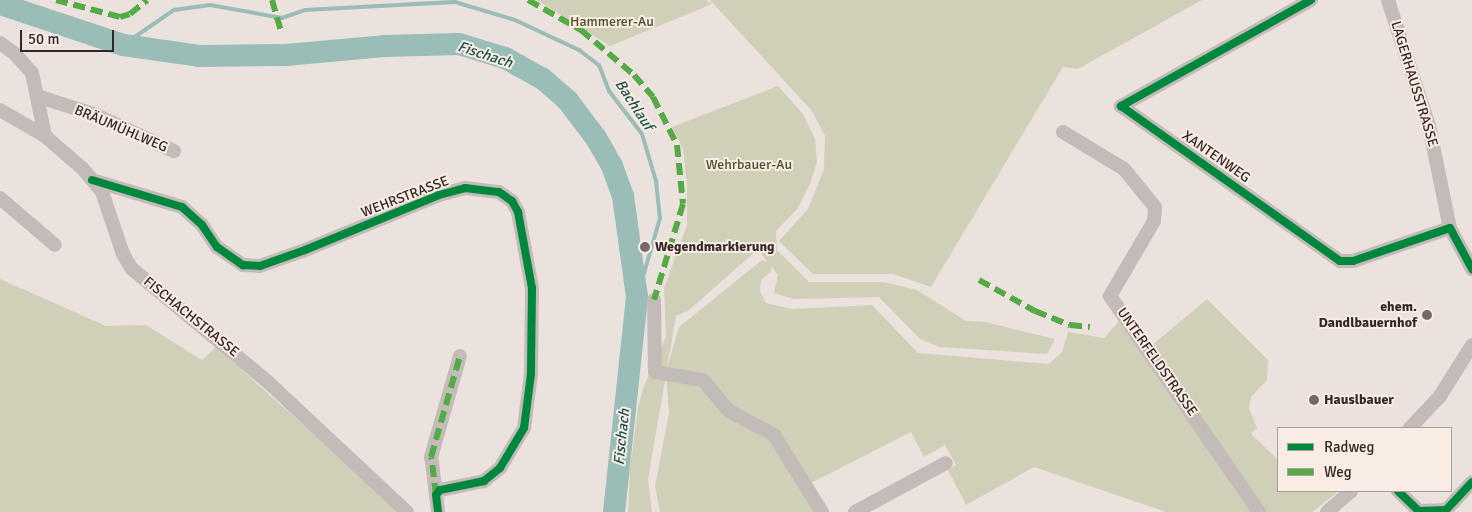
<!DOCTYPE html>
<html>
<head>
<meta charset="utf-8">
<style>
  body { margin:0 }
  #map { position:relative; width:1472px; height:512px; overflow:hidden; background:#ebe2de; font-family:Signika,sans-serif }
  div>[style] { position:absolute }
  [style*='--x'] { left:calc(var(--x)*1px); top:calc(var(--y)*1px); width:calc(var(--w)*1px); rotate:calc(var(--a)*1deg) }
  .green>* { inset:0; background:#d0cfb8 }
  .stream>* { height:4px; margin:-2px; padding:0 2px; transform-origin:2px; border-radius:2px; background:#9abdb8 }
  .river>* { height:22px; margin:-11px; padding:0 11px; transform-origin:11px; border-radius:11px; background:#9abdb8 }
  .minor>* { height:14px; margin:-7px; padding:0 7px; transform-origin:7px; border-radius:7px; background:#c3bbb7 }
  .quiet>* { height:6px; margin-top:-3px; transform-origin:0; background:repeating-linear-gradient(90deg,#54aa44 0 12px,transparent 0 18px) }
  .cycleway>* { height:8px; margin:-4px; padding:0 4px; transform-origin:4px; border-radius:4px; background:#00873e }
  .dots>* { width:14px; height:14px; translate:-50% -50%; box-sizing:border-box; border:2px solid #f9ece4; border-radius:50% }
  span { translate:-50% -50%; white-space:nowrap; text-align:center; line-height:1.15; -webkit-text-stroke:4px #f9ece4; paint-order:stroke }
  .park-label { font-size:14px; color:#4a522a }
  .street-label { font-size:14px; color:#342826 }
  .poi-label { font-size:14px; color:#342826; font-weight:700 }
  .left { translate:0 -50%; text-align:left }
  .right { translate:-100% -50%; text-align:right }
  .water-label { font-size:15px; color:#1c554f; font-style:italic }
  .legend { position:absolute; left:1277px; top:427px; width:175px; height:65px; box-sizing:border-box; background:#f9ece4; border:1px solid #aa9e98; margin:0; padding:6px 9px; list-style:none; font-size:15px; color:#342826 }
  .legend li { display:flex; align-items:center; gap:10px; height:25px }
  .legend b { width:25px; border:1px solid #aa9e98 }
  .scale { position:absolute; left:20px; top:30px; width:94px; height:22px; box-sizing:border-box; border:2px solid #342826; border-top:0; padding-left:6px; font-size:15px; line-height:18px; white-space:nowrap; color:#342826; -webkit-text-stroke:4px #f9ece4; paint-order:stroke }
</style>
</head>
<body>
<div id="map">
  <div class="green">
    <i style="clip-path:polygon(537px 0,706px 0,712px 4px,610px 46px)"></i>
    <i style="clip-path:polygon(710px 0,1202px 0,1078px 69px,1063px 67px,931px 287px,893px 274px,813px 274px,779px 241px,808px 209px,824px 169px,825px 136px,812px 111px)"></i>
    <i style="clip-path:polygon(evenodd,778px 86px,803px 114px,815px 139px,817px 162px,810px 184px,798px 208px,776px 231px,777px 250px,809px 282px,884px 282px,917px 290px,966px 321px,986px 322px,1055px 339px,1047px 354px,939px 347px,919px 338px,879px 297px,794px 299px,774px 293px,778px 275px,771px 266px,771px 272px,761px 280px,760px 291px,766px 303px,792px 309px,872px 305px,918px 353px,1049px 364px,1062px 352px,1068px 332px,1104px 338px,1120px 320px,1144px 352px,1207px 299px,1268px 360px,1267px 380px,1251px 397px,1249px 408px,1257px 428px,1251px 434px,1278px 460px,1278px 491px,1339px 491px,1312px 512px,1166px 512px,1034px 467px,966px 505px,948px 470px,956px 465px,945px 445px,924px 457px,911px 432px,801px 488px,816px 512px,660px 512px,655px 486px,669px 413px,666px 375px,648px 479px,652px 512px,628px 512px,630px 470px,638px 407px,644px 386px,666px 337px,664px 288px,687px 225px,687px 183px,683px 149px,672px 127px,778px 86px,758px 249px,767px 262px,762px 260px,679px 327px,667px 368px,676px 316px,688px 311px,758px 249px)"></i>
    <i style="clip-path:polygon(0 279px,106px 326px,146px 325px,202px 360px,216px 347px,401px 512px,0 512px)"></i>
  </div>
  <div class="stream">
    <i style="--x:123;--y:45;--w:62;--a:-34.5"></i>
    <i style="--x:174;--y:10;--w:36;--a:-8"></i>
    <i style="--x:210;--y:5;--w:73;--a:10.2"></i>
    <i style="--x:282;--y:18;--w:24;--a:-19"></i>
    <i style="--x:305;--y:10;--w:150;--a:-3.1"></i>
    <i style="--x:455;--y:2;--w:63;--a:16.7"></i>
    <i style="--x:515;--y:20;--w:71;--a:25.1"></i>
    <i style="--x:579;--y:50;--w:25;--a:37"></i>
    <i style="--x:599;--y:65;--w:28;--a:69"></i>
    <i style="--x:609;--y:91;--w:54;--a:52.5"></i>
    <i style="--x:642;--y:134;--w:49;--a:73.4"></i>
    <i style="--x:656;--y:181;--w:37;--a:84"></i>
    <i style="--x:660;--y:218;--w:82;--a:106.2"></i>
  </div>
  <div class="river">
    <i style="--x:0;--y:4;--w:130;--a:18.4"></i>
    <i style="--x:123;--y:45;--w:77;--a:8.2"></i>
    <i style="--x:199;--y:56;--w:87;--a:-0.7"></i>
    <i style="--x:286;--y:55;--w:98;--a:-5.2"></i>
    <i style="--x:384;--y:46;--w:75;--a:-1.5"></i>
    <i style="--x:459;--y:44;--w:48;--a:16.9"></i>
    <i style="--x:505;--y:58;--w:43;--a:28.9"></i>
    <i style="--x:543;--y:79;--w:33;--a:41"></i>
    <i style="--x:568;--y:101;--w:46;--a:52.9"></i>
    <i style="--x:596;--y:138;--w:32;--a:60"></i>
    <i style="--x:612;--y:166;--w:32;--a:70"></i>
    <i style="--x:623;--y:196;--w:102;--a:82.1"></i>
    <i style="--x:637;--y:297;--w:216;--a:96.1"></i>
  </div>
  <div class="minor">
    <i style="--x:1311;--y:0;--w:218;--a:150.8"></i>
    <i style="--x:1121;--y:106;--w:268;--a:35.3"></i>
    <i style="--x:1340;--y:261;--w:13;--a:0"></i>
    <i style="--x:1353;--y:261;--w:102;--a:-18.8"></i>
    <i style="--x:1450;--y:228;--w:47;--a:61.8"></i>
    <i style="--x:1388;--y:0;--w:133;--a:72"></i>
    <i style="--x:1429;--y:126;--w:104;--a:78.4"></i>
    <i style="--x:0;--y:43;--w:19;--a:36"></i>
    <i style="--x:15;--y:54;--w:25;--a:48"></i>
    <i style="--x:32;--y:73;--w:64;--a:78.3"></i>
    <i style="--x:40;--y:97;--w:59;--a:17.8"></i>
    <i style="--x:96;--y:115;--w:86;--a:24.8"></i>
    <i style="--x:0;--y:110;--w:52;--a:30"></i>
    <i style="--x:45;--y:136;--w:50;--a:41"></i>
    <i style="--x:83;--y:169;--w:30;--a:50"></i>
    <i style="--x:102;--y:192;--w:65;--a:71.3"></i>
    <i style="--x:123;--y:254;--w:16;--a:60"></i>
    <i style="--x:131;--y:268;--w:180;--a:39.8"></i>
    <i style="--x:269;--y:383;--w:189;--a:43.1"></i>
    <i style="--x:1063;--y:132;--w:71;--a:31.2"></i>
    <i style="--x:1124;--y:169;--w:49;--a:50.8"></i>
    <i style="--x:1155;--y:207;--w:14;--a:94"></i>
    <i style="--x:1154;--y:221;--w:87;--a:120.4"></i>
    <i style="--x:1110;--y:296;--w:262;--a:55.4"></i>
    <i style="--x:92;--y:180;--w:94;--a:16.7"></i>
    <i style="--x:182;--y:207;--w:27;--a:42"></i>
    <i style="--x:202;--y:225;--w:27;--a:56"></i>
    <i style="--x:217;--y:247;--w:32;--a:35"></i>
    <i style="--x:243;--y:265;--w:17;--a:3"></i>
    <i style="--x:260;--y:266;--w:48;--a:-19.6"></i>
    <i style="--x:305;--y:250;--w:145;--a:-22.3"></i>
    <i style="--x:439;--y:195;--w:27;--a:-15"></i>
    <i style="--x:465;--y:188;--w:34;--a:7"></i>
    <i style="--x:499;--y:192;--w:16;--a:35"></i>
    <i style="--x:512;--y:201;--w:13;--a:61"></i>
    <i style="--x:518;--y:212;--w:77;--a:79.6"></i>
    <i style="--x:532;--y:288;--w:86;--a:90.7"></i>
    <i style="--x:531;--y:374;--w:54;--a:97.4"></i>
    <i style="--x:524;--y:428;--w:47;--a:121"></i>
    <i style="--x:500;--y:468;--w:21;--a:141"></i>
    <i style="--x:484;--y:481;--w:45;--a:168.4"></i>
    <i style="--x:440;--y:490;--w:6;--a:129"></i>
    <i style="--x:436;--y:495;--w:17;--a:83"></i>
    <i style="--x:0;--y:198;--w:72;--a:40.5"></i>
    <i style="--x:654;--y:300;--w:72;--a:89.2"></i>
    <i style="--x:655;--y:372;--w:49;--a:9.5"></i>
    <i style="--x:703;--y:380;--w:40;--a:50"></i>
    <i style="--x:729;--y:411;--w:51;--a:28.1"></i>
    <i style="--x:774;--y:435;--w:91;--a:58.1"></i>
    <i style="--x:1410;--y:428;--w:44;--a:-46.8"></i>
    <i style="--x:1440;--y:396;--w:60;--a:-57.9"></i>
    <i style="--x:1398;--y:491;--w:29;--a:44"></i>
    <i style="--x:1419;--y:511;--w:27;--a:-2"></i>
    <i style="--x:1446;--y:510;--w:38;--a:-47"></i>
    <i style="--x:436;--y:495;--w:38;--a:-97"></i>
    <i style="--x:431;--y:457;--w:105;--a:-74"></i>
    <i style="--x:855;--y:512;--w:103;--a:-28.3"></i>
    <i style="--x:1327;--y:512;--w:32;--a:-41"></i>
  </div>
  <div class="quiet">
    <i style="--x:56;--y:0;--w:66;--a:14.9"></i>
    <i style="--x:120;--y:17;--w:10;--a:-17"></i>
    <i style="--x:130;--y:14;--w:22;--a:-39"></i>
    <i style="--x:272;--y:0;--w:33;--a:74"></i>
    <i style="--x:528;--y:0;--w:61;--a:29.5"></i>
    <i style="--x:581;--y:30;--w:70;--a:40.3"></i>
    <i style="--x:634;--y:75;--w:29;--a:49"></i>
    <i style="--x:653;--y:97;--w:54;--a:63.4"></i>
    <i style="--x:677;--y:145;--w:59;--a:84.2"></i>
    <i style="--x:683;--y:204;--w:100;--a:106.8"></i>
    <i style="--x:979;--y:280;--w:64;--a:29"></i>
    <i style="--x:1035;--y:311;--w:38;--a:22"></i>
    <i style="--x:1070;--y:325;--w:20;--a:6"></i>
    <i style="--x:436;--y:495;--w:38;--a:-97"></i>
    <i style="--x:431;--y:457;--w:105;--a:-74"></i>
  </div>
  <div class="cycleway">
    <i style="--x:1311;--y:0;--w:218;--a:150.8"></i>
    <i style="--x:1121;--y:106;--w:268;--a:35.3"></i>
    <i style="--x:1340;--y:261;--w:13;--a:0"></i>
    <i style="--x:1353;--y:261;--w:102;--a:-18.8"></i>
    <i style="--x:1450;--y:228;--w:47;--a:61.8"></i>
    <i style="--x:92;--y:180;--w:94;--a:16.7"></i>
    <i style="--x:182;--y:207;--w:27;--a:42"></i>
    <i style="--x:202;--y:225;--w:27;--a:56"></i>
    <i style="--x:217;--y:247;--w:32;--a:35"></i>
    <i style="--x:243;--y:265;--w:17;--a:3"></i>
    <i style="--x:260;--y:266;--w:48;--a:-19.6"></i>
    <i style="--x:305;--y:250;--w:145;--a:-22.3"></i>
    <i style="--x:439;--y:195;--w:27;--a:-15"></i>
    <i style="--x:465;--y:188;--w:34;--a:7"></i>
    <i style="--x:499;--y:192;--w:16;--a:35"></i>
    <i style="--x:512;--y:201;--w:13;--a:61"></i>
    <i style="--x:518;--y:212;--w:77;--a:79.6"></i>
    <i style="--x:532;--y:288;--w:86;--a:90.7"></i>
    <i style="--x:531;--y:374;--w:54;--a:97.4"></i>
    <i style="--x:524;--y:428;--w:47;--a:121"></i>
    <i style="--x:500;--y:468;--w:21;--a:141"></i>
    <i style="--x:484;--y:481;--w:45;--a:168.4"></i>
    <i style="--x:440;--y:490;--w:6;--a:129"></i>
    <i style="--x:436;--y:495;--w:17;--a:83"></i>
    <i style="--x:1398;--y:491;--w:29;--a:44"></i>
    <i style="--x:1419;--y:511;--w:27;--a:-2"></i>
    <i style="--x:1446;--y:510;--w:38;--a:-47"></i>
  </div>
  <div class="dots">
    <i style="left:645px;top:247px;background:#746966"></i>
    <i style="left:1427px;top:315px;background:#746966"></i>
    <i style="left:1314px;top:400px;background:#746966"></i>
  </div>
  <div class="park-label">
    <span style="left:612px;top:22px">Hammerer-Au</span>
    <span style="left:749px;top:165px">Wehrbauer-Au</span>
  </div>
  <div class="street-label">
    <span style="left:1414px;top:84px;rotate:73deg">LAGERHAUSSTRASSE</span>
    <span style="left:121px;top:129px;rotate:23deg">BRÄUMÜHLWEG</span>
    <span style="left:1216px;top:157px;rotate:35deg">XANTENWEG</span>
    <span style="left:405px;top:197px;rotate:-21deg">WEHRSTRASSE</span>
    <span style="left:191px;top:317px;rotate:39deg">FISCHACHSTRASSE</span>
    <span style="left:1157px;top:362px;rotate:55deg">UNTERFELDSTRASSE</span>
  </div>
  <div class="poi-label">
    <span class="left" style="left:655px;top:247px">Wegendmarkierung</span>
    <span class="right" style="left:1417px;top:315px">ehem.<br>Dandlbauernhof</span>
    <span class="left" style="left:1324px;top:400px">Hauslbauer</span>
  </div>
  <div class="water-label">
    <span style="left:485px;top:55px;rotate:18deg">Fischach</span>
    <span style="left:634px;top:105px;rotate:57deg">Bachlauf</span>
    <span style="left:622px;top:437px;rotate:-84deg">Fischach</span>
  </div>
  <ul class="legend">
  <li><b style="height:6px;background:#00873e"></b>Radweg</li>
  <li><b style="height:6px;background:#54aa44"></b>Weg</li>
  </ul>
  <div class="scale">50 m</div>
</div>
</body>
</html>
